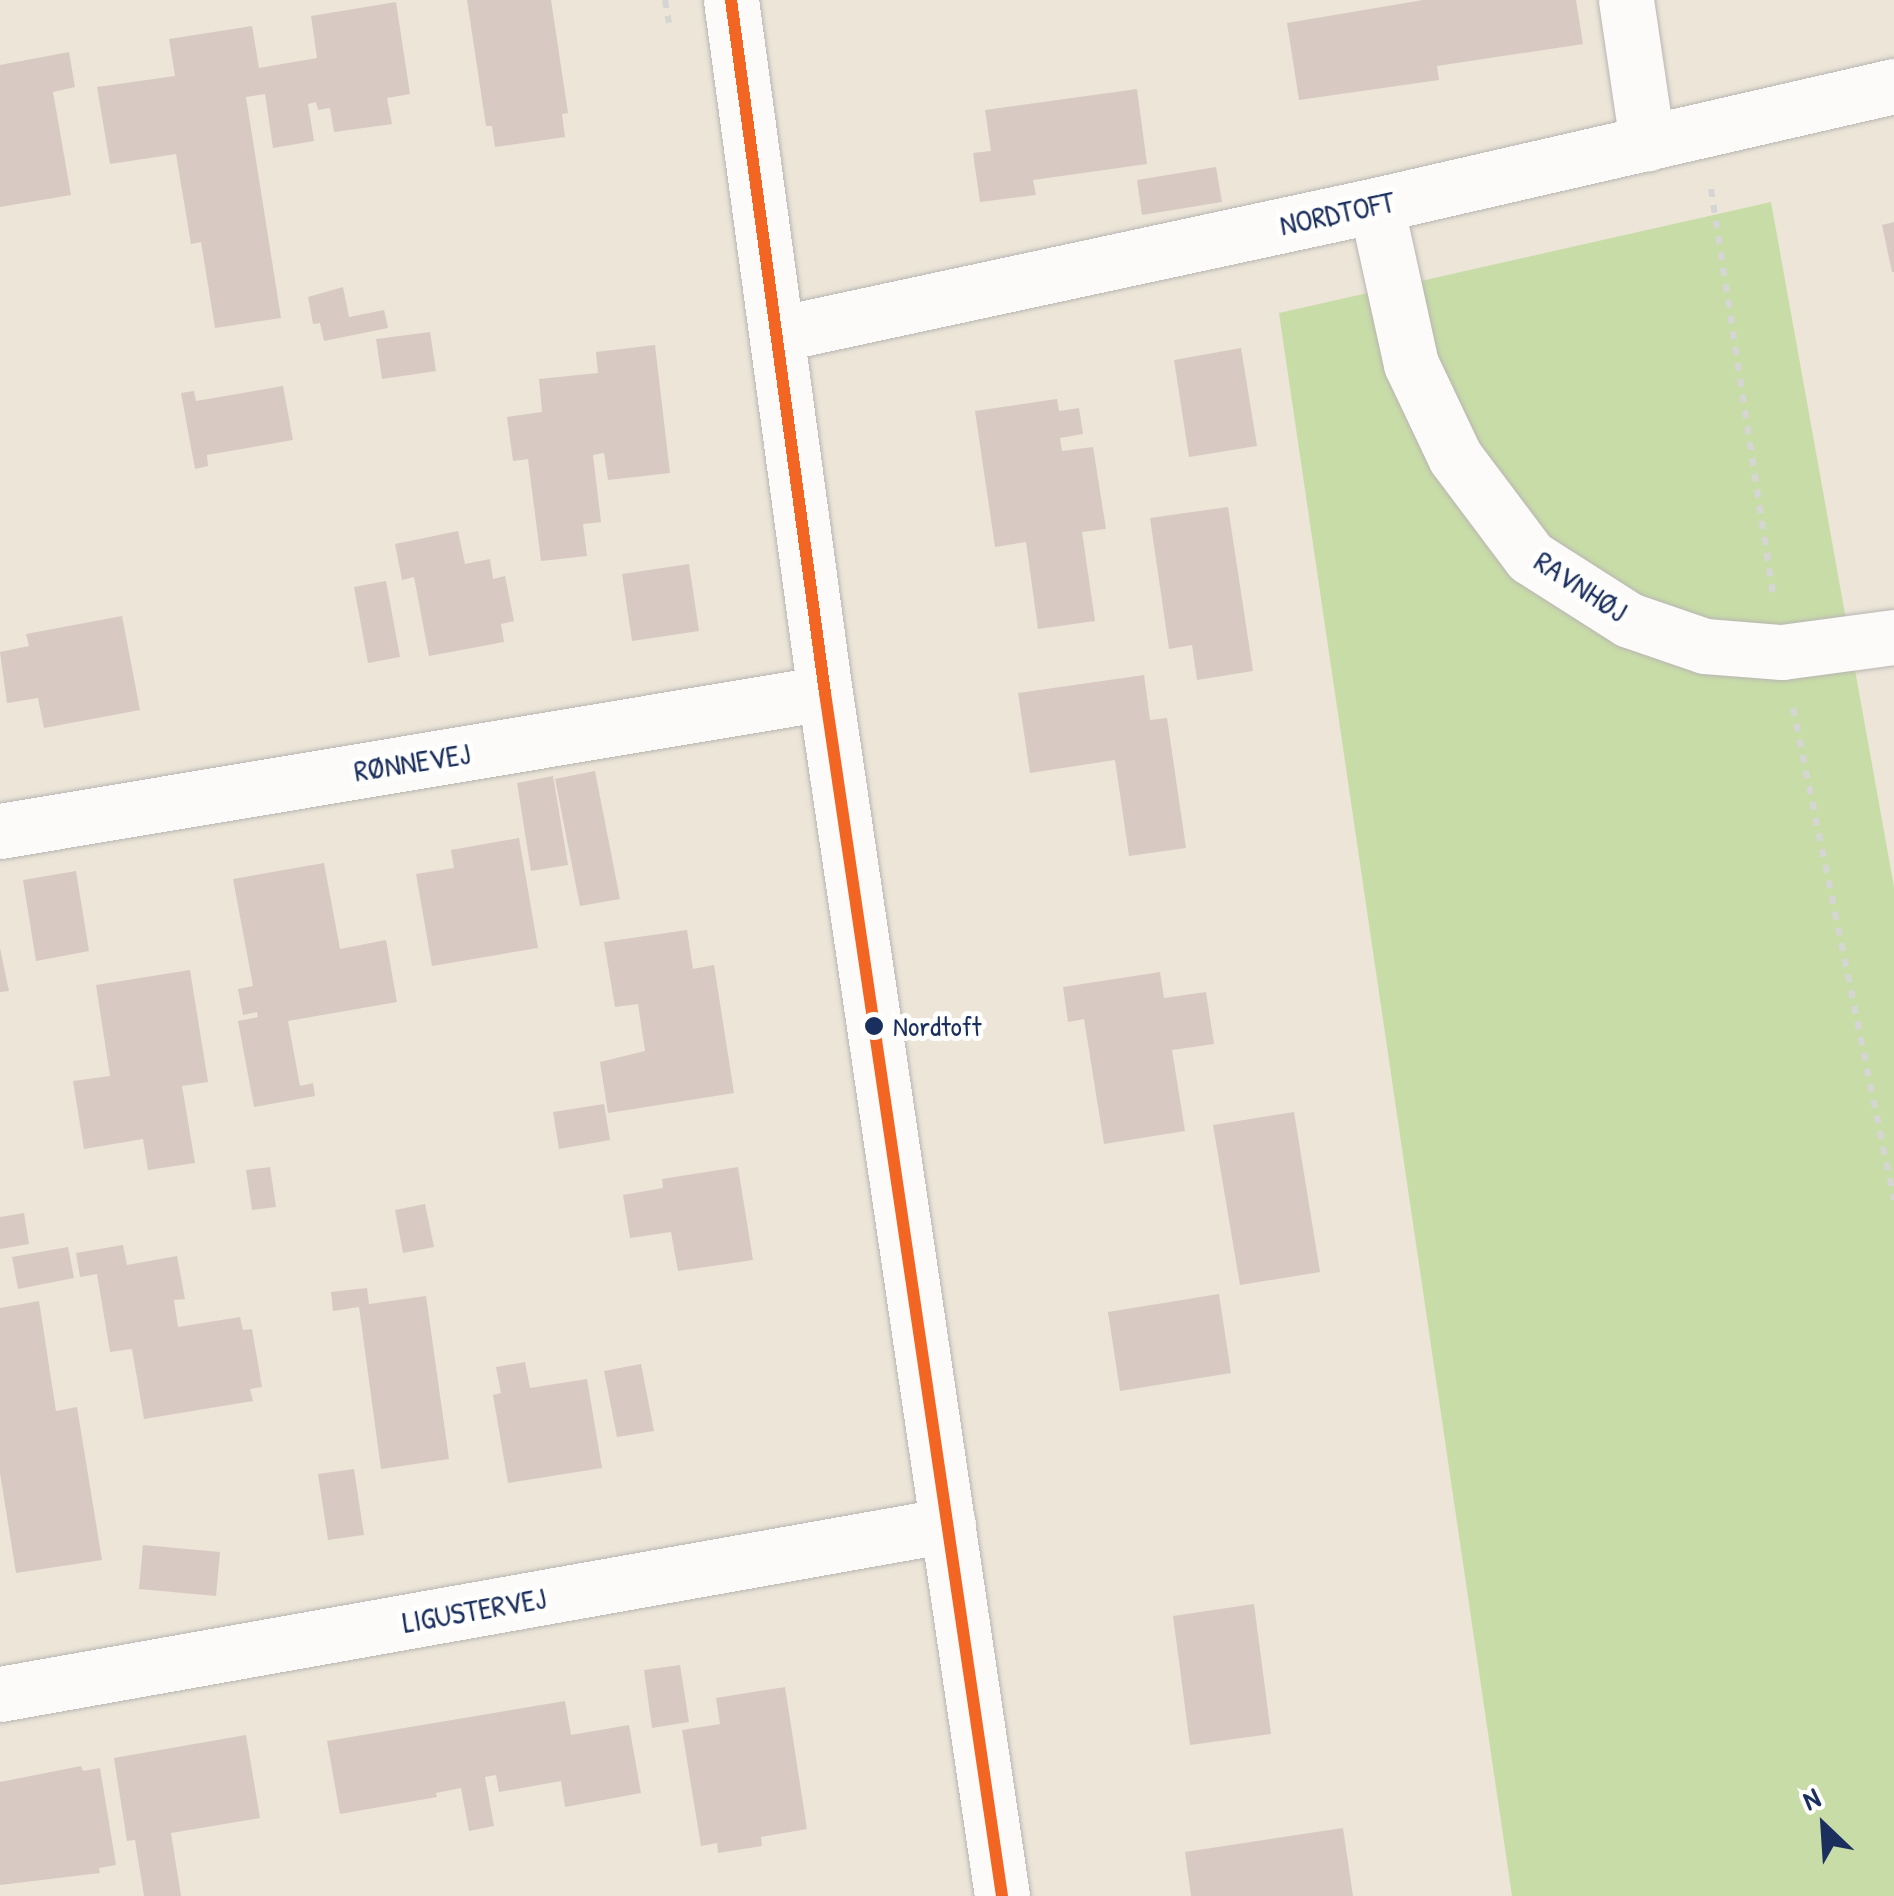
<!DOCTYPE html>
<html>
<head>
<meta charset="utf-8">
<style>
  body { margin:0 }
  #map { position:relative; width:1894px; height:1896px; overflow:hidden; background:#ece5d8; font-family:"Patrick Hand",sans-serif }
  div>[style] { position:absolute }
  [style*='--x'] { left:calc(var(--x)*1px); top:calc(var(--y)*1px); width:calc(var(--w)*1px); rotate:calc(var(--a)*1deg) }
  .green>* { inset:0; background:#c8dca8 }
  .building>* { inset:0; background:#d8cac2 }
  .path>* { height:6px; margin-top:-3px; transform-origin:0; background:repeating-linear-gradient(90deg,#d5d5d4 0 8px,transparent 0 16px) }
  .roads { filter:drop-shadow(0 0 2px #b8b5b2) drop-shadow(0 0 2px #b8b5b2) }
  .minor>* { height:55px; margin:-27.5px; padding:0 27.5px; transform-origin:27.5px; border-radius:27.5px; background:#fcfbf9 }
  .bus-1>* { height:12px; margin:-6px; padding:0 6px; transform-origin:6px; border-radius:6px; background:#f26522 }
  .dots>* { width:28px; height:28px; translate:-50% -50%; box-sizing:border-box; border:5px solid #fff; border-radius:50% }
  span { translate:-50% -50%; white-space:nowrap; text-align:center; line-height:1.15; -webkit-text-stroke:10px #fff; paint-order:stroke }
  .bus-label { font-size:28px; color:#1b2f5e }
  .left { translate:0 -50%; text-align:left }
  .street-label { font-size:30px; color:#1b2f5e }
  .north { position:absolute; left:1774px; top:1776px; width:100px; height:100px; -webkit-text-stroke:8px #fff; paint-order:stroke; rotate:335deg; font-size:28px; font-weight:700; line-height:40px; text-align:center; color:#1b2f5e }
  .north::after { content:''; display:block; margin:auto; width:35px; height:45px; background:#1b2f5e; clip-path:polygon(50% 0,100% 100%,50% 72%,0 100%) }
</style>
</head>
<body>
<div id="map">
  <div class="green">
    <i style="clip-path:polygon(1771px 202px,1894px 887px,1894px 1896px,1512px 1896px,1279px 313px)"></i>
  </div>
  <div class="building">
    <i style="clip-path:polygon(467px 0,551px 0,568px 113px,562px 114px,565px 137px,495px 147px,492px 126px,486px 126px)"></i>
    <i style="clip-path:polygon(1423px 0,1576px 0,1583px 44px,1437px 66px,1439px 80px,1299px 100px,1287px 23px)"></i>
    <i style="clip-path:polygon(396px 2px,410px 94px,387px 98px,392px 124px,334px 132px,330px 108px,318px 110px,316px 102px,308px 104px,314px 141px,273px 148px,265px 94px,246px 97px,281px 318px,215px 328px,201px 242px,191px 244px,176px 154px,110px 164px,97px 87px,175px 76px,169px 39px,252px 26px,259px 68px,317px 58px,311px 16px)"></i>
    <i style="clip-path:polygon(69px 52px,75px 87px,53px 92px,71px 195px,0 207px,0 65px)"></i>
    <i style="clip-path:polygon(1137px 89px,1147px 164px,1033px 180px,1036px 195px,980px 202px,973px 153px,991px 151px,985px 110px)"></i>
    <i style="clip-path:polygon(1216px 167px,1222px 202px,1142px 215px,1137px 180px)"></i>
    <i style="clip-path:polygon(1894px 222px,1894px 272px,1892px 272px,1882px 225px)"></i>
    <i style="clip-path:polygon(343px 287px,349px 317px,384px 310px,388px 328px,324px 341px,320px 323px,313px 324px,308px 297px)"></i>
    <i style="clip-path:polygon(430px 332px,436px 371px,382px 379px,376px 339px)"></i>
    <i style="clip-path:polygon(655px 345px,670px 473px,608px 480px,604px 453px,593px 455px,601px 522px,583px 524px,587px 556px,541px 561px,528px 459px,513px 461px,507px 417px,542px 412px,539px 379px,598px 373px,596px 352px)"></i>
    <i style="clip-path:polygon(1241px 348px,1257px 446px,1189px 457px,1174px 360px)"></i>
    <i style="clip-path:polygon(283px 386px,293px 440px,207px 455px,208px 466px,195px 469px,181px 393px,194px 391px,196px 401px)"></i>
    <i style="clip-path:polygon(1057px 399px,1059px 411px,1079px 408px,1083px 434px,1060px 438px,1062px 451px,1093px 447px,1106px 529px,1082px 532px,1095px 621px,1038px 629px,1026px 542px,995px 547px,975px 411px)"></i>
    <i style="clip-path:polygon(1228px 507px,1253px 671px,1197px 680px,1192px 645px,1169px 649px,1150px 518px)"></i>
    <i style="clip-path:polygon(458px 531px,465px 564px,490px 559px,493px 579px,505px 576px,514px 621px,501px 624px,504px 642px,429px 656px,414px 577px,402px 580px,395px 544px)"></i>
    <i style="clip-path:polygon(689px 564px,699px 631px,632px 641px,622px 574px)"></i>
    <i style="clip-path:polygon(386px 581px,400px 657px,368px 663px,354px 587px)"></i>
    <i style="clip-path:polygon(122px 616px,140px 710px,44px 728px,38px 698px,7px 703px,0 652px,29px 646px,26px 634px)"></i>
    <i style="clip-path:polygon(1144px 675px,1150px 720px,1167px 718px,1186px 848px,1129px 856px,1115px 760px,1030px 773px,1018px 693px)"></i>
    <i style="clip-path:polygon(595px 771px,620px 899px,580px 906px,555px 779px)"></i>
    <i style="clip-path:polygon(553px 776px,568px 865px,531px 871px,517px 783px)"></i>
    <i style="clip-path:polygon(519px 838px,538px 948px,432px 966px,416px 874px,454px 868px,451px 850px)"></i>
    <i style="clip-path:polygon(324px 863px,340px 949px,386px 940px,397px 1002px,288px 1021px,300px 1086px,313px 1083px,315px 1096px,254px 1107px,238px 1021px,258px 1017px,257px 1012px,243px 1015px,238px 989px,253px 986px,233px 879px)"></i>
    <i style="clip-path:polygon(76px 871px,89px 951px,36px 961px,23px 880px)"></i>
    <i style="clip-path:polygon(687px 930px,693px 969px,714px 965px,734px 1093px,608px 1113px,600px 1062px,645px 1051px,638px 1004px,615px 1007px,604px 942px)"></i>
    <i style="clip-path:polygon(0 948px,9px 991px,0 992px)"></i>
    <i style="clip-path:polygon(190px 970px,208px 1082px,182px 1086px,195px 1163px,148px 1170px,143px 1139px,84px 1149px,73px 1081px,110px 1076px,96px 985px)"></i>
    <i style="clip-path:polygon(1160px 972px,1164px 998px,1206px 992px,1214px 1044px,1172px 1050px,1185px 1131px,1104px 1144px,1084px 1019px,1068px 1022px,1063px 987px)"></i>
    <i style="clip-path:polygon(604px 1104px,610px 1140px,559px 1149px,553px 1112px)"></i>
    <i style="clip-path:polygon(1294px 1112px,1320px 1272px,1240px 1285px,1213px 1125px)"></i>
    <i style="clip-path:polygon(270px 1167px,276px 1207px,252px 1210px,246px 1170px)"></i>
    <i style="clip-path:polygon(738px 1167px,753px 1260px,678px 1271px,671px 1232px,630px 1238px,623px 1195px,663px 1188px,662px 1179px)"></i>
    <i style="clip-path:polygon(425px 1204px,434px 1247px,403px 1253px,395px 1210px)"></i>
    <i style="clip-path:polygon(24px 1213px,29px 1244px,0 1249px,0 1217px)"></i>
    <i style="clip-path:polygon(123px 1245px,127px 1265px,177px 1256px,185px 1299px,174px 1300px,178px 1327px,240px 1317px,243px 1330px,252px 1329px,262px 1387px,250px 1389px,253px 1401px,144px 1419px,132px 1349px,110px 1352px,97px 1274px,80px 1277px,76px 1253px)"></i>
    <i style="clip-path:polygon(68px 1247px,74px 1278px,18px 1289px,12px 1257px)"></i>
    <i style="clip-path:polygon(367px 1288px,369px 1304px,426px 1296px,449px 1459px,381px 1469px,359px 1307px,333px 1311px,331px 1292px)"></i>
    <i style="clip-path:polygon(1219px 1294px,1231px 1373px,1120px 1391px,1108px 1312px)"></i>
    <i style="clip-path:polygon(39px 1301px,56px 1411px,77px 1407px,102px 1560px,16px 1573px,0 1473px,0 1308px)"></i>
    <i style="clip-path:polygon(525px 1362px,530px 1388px,587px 1379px,602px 1468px,508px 1483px,493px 1395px,501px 1393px,496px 1367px)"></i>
    <i style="clip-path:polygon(641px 1364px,654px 1431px,617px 1437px,604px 1371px)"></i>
    <i style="clip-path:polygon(354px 1469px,364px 1535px,328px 1540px,318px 1474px)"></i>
    <i style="clip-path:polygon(143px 1545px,220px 1552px,216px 1596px,139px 1589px)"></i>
    <i style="clip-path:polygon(1254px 1604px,1271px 1734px,1190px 1745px,1173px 1616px)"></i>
    <i style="clip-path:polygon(680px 1665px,689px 1722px,652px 1728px,644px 1670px)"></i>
    <i style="clip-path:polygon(785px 1687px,807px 1829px,761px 1837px,762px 1846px,718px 1853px,717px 1843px,701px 1846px,682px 1730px,720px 1724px,716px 1698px)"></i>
    <i style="clip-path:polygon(565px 1701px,571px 1735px,629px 1725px,641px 1793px,565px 1807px,561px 1781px,499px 1792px,496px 1775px,485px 1777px,494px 1826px,469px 1831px,461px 1788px,436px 1793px,437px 1797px,340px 1814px,327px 1741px)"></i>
    <i style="clip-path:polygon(246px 1735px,260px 1818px,171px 1833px,181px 1896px,144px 1896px,135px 1840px,127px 1841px,114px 1758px)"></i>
    <i style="clip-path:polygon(81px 1766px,83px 1771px,100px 1768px,116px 1865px,99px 1868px,100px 1873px,0 1885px,0 1782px)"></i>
    <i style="clip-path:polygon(1343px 1828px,1353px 1896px,1191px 1896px,1185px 1852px)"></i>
  </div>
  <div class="path">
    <i style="--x:665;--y:0;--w:23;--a:80"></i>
    <i style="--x:1711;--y:189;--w:408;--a:81.3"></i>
    <i style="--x:1793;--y:708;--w:502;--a:78.4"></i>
  </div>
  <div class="roads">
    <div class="minor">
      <i style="--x:731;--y:0;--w:699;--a:82.28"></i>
      <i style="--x:825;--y:693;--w:1216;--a:81.63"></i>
      <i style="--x:1626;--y:0;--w:145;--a:81.6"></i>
      <i style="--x:1376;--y:205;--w:163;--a:77.6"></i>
      <i style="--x:1411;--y:364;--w:103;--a:64.7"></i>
      <i style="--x:1455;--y:457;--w:125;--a:53.1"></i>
      <i style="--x:1530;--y:557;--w:117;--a:32.5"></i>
      <i style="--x:1629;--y:620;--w:80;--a:18.9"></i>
      <i style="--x:1705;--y:646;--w:77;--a:4.5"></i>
      <i style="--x:1782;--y:652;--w:113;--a:-7.6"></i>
      <i style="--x:778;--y:334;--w:612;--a:-12.17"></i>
      <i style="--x:1376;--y:205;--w:531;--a:-12.94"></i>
      <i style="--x:0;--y:831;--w:836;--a:-9.5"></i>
      <i style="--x:0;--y:1694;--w:963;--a:-10.11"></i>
    </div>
  </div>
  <div class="bus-1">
    <i style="--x:731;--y:0;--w:699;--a:82.28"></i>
    <i style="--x:825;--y:693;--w:1216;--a:81.63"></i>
  </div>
  <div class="dots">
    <i style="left:874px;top:1026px;background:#1b2f5e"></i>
  </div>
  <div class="bus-label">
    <span class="left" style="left:893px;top:1026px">Nordtoft</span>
  </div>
  <div class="street-label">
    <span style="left:1337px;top:213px;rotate:-12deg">NORDTOFT</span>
    <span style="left:1581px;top:586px;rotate:33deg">RAVNHØJ</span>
    <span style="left:412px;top:762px;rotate:-9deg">RØNNEVEJ</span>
    <span style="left:474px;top:1610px;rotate:-10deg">LIGUSTERVEJ</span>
  </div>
  <div class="north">N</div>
</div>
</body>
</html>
